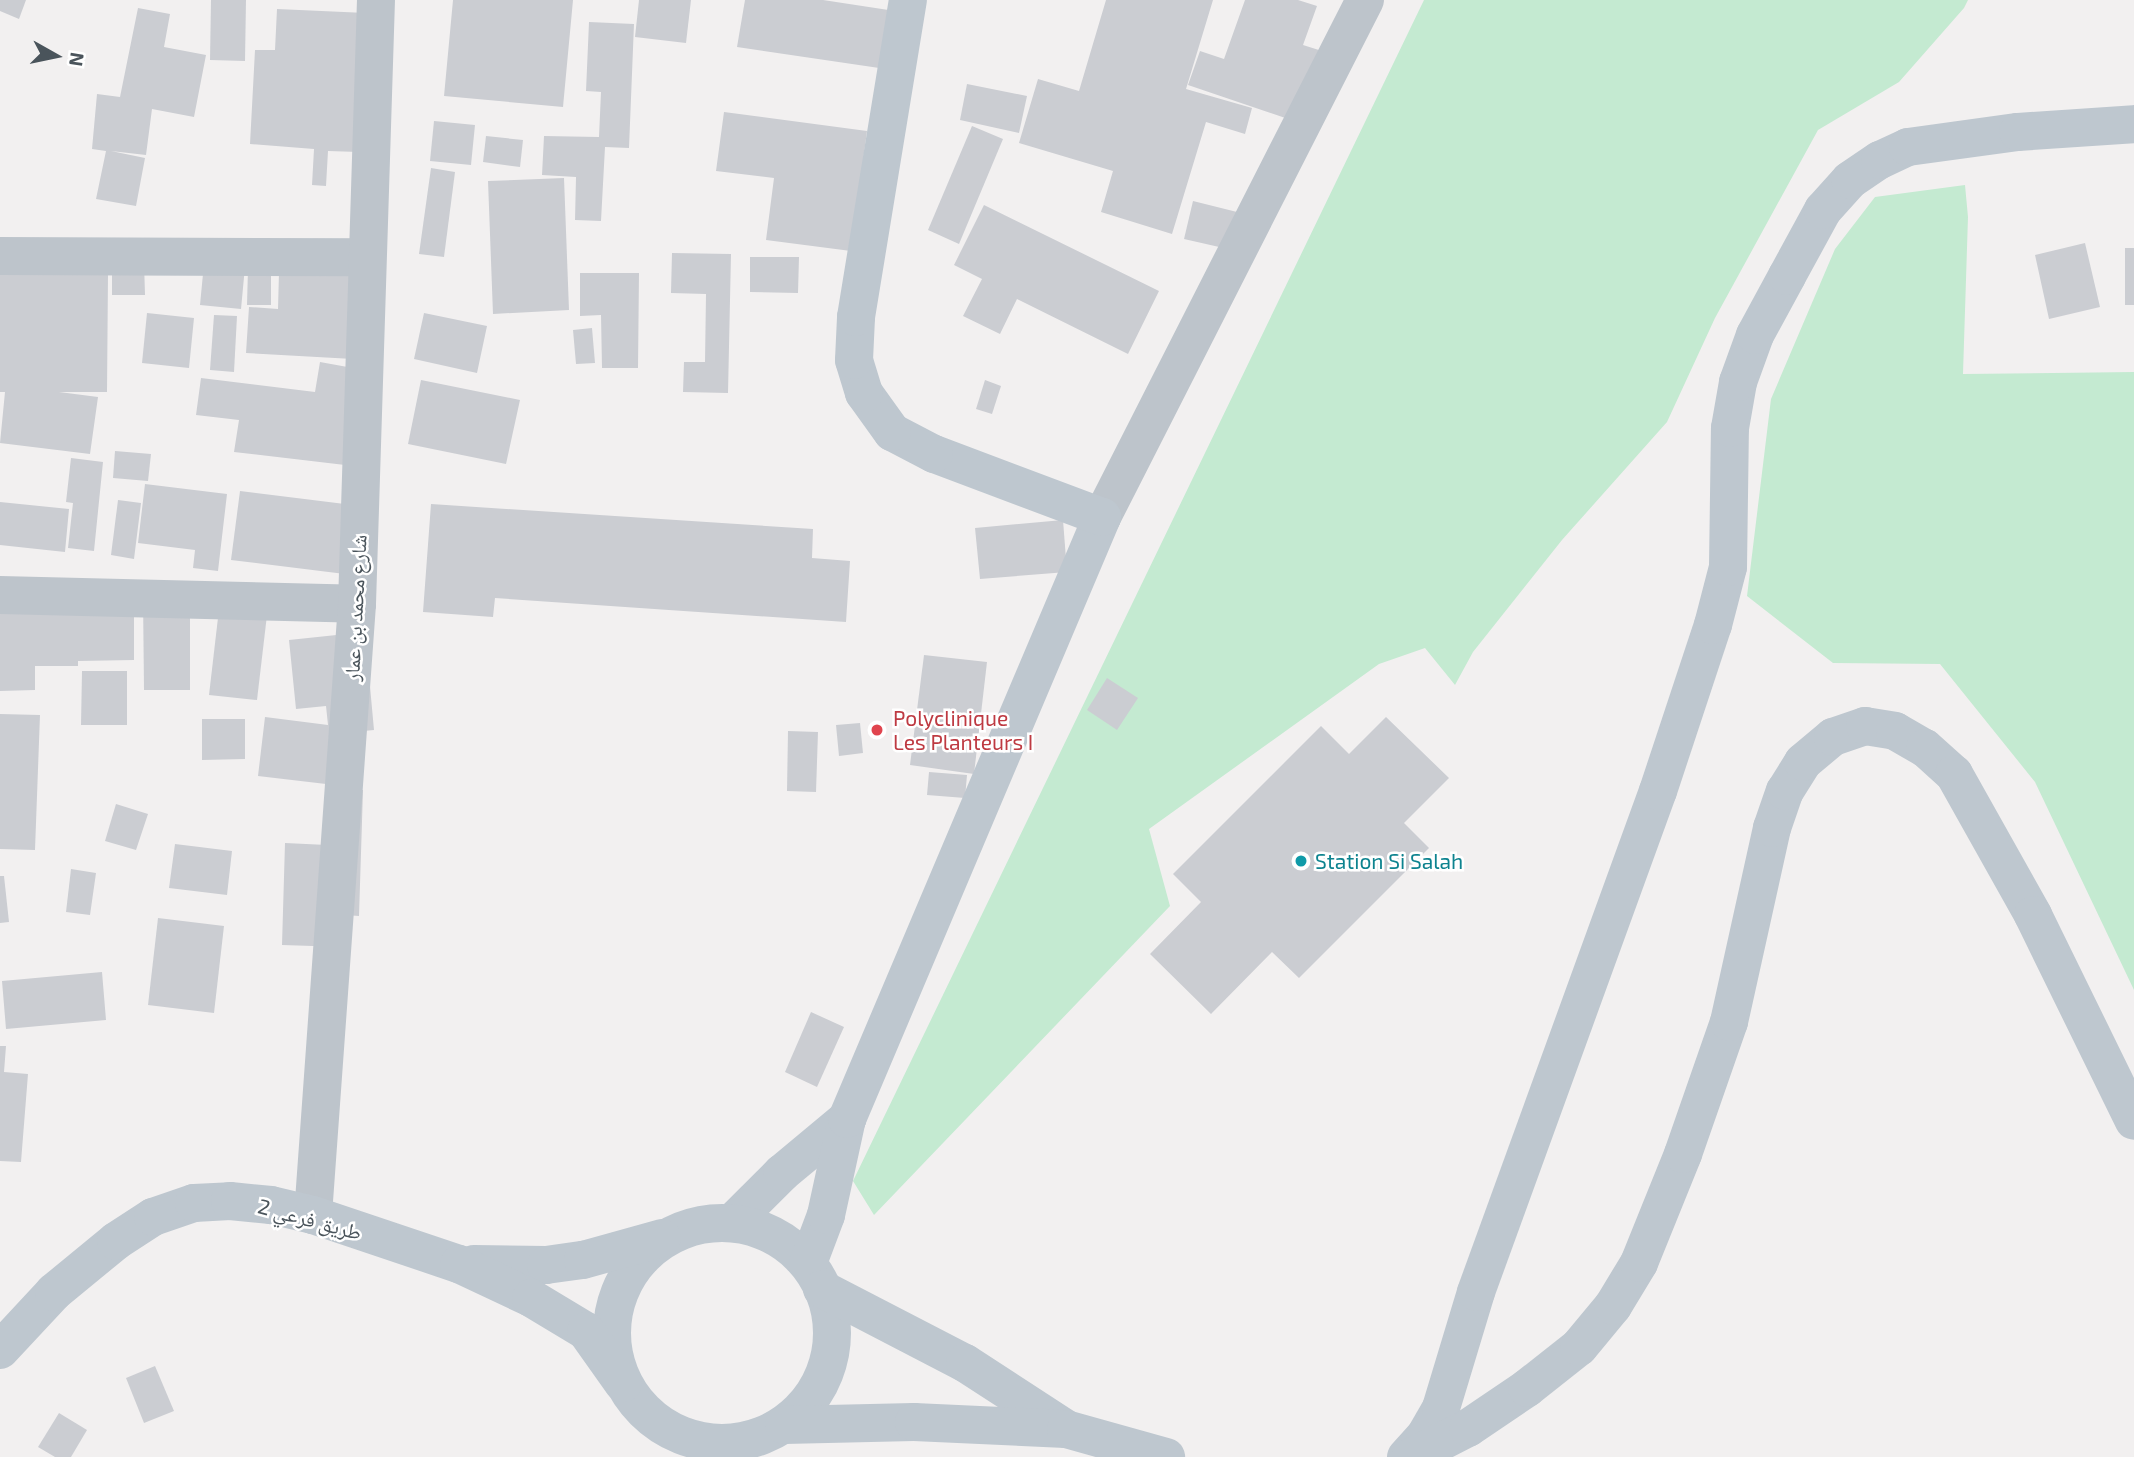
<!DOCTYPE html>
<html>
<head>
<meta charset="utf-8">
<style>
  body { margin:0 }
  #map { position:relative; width:2134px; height:1457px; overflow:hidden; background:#f2f0f0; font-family:"Exo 2","Noto Naskh Arabic",sans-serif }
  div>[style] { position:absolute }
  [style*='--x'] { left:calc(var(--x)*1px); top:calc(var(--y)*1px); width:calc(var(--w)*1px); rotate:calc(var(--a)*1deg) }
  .green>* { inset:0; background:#c4ead1 }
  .building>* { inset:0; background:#cbcdd2 }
  .street>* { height:38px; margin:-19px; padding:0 19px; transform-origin:19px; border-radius:19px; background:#bdc4cb }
  .secondary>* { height:38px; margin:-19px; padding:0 19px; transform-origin:19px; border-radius:19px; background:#bec7cf }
  .secondary>.ring { margin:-19px; padding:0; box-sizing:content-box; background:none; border:38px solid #bec7cf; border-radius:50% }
  .dots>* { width:19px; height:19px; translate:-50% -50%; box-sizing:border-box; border:4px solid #fff; border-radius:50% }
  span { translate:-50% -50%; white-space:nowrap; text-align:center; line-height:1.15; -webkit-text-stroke:5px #fff; paint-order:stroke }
  .street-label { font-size:21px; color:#4a545b }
  .health-label { font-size:21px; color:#be3a42 }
  .left { translate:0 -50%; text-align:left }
  .culture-label { font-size:21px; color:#0d838f }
  .north { position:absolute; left:21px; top:21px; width:70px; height:70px; -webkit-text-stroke:5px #fff; paint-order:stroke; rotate:99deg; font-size:19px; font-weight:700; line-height:28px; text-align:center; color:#4a545b }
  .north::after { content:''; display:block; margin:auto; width:24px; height:32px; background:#4a545b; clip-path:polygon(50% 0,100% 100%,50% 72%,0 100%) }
</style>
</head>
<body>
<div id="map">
  <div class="green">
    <i style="clip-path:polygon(1424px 0,1968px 0,1964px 8px,1899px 82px,1818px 130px,1715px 318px,1667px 422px,1562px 540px,1473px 652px,1455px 685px,1425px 648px,1379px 664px,1149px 829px,1170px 906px,874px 1215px,853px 1181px)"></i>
    <i style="clip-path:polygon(1965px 185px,1968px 217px,1963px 374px,2134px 372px,2134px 990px,2035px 782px,1940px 664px,1833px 663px,1747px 596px,1771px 399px,1835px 249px,1875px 197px)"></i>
  </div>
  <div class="building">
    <i style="clip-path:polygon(0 0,26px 0,19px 19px,0 11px)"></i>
    <i style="clip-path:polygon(211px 0,246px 0,245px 61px,210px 60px)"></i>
    <i style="clip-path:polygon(453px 0,573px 0,563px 107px,444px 96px)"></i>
    <i style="clip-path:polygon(639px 0,691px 0,686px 43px,635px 37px)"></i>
    <i style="clip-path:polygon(745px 0,823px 0,895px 11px,886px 69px,737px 47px)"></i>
    <i style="clip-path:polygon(1106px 0,1213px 0,1186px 89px,1252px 108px,1245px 134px,1206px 122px,1172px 234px,1101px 212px,1113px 171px,1019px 143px,1038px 79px,1079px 91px)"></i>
    <i style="clip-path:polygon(1245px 0,1298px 0,1317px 6px,1303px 45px,1322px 51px,1297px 122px,1188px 85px,1200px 51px,1224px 59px)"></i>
    <i style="clip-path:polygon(138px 8px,170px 14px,164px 47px,206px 55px,194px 117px,152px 109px,146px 155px,111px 151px,145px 158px,136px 206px,96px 199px,106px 151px,92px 149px,97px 94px,120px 97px)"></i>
    <i style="clip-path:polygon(277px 9px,366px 13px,359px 152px,328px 151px,326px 186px,312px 185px,314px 149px,250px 144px,255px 50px,275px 50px)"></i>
    <i style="clip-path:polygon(589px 22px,634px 24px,629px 148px,605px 147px,601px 221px,575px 220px,576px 177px,542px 175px,544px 136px,599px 137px,601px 92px,586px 91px)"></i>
    <i style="clip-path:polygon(967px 84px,1027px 96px,1019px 133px,960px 120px)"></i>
    <i style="clip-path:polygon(724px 112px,867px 131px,851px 251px,766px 240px,774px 178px,716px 171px)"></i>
    <i style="clip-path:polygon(434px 121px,475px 125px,471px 165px,430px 161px)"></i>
    <i style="clip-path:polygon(972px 126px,1003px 139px,959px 244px,928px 230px)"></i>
    <i style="clip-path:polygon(486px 136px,523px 140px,520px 167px,483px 162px)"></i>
    <i style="clip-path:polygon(431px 168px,455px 172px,444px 257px,419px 254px)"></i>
    <i style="clip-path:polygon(564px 178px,569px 310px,493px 314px,488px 181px)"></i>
    <i style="clip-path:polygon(1193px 201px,1237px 212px,1228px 249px,1184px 239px)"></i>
    <i style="clip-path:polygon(984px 205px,1159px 291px,1128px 354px,1017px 299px,1000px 334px,963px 316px,982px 279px,954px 265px)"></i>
    <i style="clip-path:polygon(2085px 243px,2100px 307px,2049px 319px,2035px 255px)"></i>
    <i style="clip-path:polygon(2125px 248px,2134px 248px,2134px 305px,2125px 305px)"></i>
    <i style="clip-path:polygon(205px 253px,246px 256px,241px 309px,200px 305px)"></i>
    <i style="clip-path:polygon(672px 253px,731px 254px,728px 393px,683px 392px,684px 362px,705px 362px,706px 294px,671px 293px)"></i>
    <i style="clip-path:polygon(750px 257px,799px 257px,798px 293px,750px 292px)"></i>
    <i style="clip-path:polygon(112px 263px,144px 263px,145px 295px,112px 295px)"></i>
    <i style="clip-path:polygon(248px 268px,271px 268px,271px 305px,247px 305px)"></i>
    <i style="clip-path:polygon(279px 272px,357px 276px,353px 359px,246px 353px,249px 307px,278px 309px)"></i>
    <i style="clip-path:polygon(580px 273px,639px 273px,638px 368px,602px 368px,601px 315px,580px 316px)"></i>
    <i style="clip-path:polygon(0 275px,108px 275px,107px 392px,59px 392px,98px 397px,90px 454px,0 443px,5px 392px,0 392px)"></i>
    <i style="clip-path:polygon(147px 313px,194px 318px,189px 368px,142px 363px)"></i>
    <i style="clip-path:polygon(424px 313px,487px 326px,477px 373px,414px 359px)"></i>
    <i style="clip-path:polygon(214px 315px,237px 316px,234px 372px,210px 370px)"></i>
    <i style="clip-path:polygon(592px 328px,595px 363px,576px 364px,573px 330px)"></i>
    <i style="clip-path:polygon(320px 362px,353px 368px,362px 467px,234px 452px,239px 420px,196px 415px,201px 378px,315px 392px)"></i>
    <i style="clip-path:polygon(421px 380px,520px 400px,506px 464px,408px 444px)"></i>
    <i style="clip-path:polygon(985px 380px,1001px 386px,992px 414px,976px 409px)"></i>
    <i style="clip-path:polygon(115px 451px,151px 454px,148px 481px,113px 478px)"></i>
    <i style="clip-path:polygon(71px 458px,103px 462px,94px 551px,68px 548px,73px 503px,66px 502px)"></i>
    <i style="clip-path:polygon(145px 484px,227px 494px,218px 571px,193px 568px,195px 550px,138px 543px)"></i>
    <i style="clip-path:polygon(240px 491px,377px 508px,369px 577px,231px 560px)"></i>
    <i style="clip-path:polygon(118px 500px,141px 503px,134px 559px,111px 555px)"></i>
    <i style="clip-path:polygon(0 502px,69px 509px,65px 552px,0 545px)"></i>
    <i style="clip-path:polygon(431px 504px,813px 529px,812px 558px,850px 561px,846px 622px,495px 598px,493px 617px,423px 612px)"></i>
    <i style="clip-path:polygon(1063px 520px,1067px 572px,980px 579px,975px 528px)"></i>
    <i style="clip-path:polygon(134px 588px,134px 660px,78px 661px,78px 666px,35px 666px,35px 690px,0 691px,0 602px)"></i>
    <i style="clip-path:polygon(190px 596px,190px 690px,144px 690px,143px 597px)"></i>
    <i style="clip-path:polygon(219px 609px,267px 615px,257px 700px,209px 695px)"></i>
    <i style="clip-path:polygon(365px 632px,374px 730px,332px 734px,326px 784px,258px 776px,265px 717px,328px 725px,326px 706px,296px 709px,289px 640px)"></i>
    <i style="clip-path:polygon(924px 655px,987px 662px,974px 774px,910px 765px)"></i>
    <i style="clip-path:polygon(82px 671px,127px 671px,127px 725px,81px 725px)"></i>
    <i style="clip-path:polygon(1107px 678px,1138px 698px,1117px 730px,1087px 710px)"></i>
    <i style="clip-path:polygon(0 714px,40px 715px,35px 850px,0 849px)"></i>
    <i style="clip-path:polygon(1386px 717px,1449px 778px,1404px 823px,1429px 848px,1299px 978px,1272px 952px,1211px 1014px,1150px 954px,1201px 902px,1173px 874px,1321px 726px,1349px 754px)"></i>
    <i style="clip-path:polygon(202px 719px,245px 719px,245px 759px,202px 760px)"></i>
    <i style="clip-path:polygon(860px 723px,863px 753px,839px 756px,836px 725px)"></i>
    <i style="clip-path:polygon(788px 731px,818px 732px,816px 792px,787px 791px)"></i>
    <i style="clip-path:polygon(929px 772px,967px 775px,965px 798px,927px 795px)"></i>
    <i style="clip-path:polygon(329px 789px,363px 790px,359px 916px,345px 915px,344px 947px,282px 945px,285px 843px,327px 845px)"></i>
    <i style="clip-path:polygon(116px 804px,148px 814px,136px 850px,105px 841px)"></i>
    <i style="clip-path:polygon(175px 844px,232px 851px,227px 895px,169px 888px)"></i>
    <i style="clip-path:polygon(71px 869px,96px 873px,90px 915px,66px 912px)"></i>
    <i style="clip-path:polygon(0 876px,4px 876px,9px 922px,0 923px)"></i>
    <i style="clip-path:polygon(158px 918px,224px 926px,214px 1013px,148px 1005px)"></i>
    <i style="clip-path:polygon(102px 972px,106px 1020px,6px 1029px,2px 981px)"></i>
    <i style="clip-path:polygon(811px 1012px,844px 1027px,817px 1087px,785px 1072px)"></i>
    <i style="clip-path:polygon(0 1046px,6px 1046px,4px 1072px,28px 1074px,21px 1162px,0 1161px)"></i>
    <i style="clip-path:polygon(155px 1366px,174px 1411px,144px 1423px,126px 1378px)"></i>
    <i style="clip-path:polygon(59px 1413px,87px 1430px,71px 1457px,55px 1457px,38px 1447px)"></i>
  </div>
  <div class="street">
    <i style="--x:0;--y:256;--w:367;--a:0.2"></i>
    <i style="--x:1102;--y:517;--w:580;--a:-63.04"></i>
    <i style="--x:0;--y:595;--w:357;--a:1.4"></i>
    <i style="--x:313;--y:1215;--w:613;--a:-85.88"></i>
    <i style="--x:357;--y:604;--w:604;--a:-88.2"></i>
  </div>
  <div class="secondary">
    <i style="--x:732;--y:1223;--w:71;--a:-45"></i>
    <i style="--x:782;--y:1173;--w:85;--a:-39.7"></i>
    <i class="ring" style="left:612px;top:1223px;width:182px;height:182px"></i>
    <i style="--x:808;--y:1263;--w:51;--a:-69.4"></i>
    <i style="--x:826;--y:1215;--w:98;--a:-77.7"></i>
    <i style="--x:847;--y:1119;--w:654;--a:-67.04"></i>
    <i style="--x:1102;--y:517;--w:179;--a:-159.4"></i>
    <i style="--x:934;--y:454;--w:47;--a:-152.4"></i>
    <i style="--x:892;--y:432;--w:48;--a:-125.7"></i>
    <i style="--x:864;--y:393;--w:34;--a:-107"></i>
    <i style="--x:854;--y:360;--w:43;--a:-87.3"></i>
    <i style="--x:856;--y:317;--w:321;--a:-80.7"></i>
    <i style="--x:474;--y:1264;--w:72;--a:0.8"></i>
    <i style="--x:546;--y:1265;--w:37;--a:-8"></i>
    <i style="--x:583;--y:1260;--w:82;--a:-15.6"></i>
    <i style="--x:822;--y:1289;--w:161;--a:27.4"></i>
    <i style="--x:965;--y:1363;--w:119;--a:33"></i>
    <i style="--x:0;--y:1350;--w:79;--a:-47"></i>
    <i style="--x:54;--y:1292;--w:80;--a:-39.4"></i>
    <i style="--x:116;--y:1241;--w:44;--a:-33"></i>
    <i style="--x:153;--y:1217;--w:43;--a:-18.9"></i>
    <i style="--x:194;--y:1203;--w:36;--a:-3"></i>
    <i style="--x:230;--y:1201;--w:41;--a:5.6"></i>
    <i style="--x:271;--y:1205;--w:43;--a:13.4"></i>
    <i style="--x:313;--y:1215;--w:154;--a:18.6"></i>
    <i style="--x:459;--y:1264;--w:80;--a:25.3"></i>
    <i style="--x:531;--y:1298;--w:64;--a:31"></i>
    <i style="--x:586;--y:1331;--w:64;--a:54.6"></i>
    <i style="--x:784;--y:1425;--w:130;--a:-1.3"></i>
    <i style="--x:914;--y:1422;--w:152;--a:2.6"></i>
    <i style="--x:1066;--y:1429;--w:104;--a:15.6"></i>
    <i style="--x:1406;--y:1457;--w:28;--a:-48"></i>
    <i style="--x:1425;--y:1436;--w:32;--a:-60"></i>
    <i style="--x:1441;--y:1408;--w:121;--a:-73.2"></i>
    <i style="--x:1476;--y:1292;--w:533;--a:-70.04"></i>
    <i style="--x:1658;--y:791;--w:175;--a:-71.7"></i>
    <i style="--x:1713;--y:625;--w:60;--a:-75.5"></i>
    <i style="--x:1728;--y:567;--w:139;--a:-89.2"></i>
    <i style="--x:1730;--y:428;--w:47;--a:-80.1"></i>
    <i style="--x:1738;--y:382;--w:50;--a:-70.1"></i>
    <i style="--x:1755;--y:335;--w:67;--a:-61.5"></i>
    <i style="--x:1787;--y:276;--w:75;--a:-61.4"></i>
    <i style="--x:1823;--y:210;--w:40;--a:-48"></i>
    <i style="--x:1850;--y:180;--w:36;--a:-34"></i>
    <i style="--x:1880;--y:160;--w:31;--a:-25"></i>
    <i style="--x:1908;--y:147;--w:111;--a:-7.8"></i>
    <i style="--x:2018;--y:132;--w:116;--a:-3.9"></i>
    <i style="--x:1411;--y:1457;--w:64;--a:-27"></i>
    <i style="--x:1468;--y:1428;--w:71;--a:-34.1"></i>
    <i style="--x:1527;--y:1388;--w:66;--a:-38.3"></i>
    <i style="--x:1579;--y:1347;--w:53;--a:-50.3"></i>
    <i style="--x:1613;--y:1306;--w:50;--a:-58.8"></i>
    <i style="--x:1639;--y:1263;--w:118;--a:-68"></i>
    <i style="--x:1683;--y:1154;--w:140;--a:-70.8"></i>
    <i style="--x:1729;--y:1022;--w:199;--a:-77.5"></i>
    <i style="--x:1772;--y:828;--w:39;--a:-71"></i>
    <i style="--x:1785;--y:791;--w:34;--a:-58"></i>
    <i style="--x:1803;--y:762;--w:39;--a:-40"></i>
    <i style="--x:1833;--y:737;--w:34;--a:-19"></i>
    <i style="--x:1865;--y:726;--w:30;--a:9"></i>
    <i style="--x:1895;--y:731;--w:34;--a:30"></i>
    <i style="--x:1925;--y:748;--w:39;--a:42"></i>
    <i style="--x:1954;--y:774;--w:162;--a:60.7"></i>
    <i style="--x:2033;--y:915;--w:229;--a:63.9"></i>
  </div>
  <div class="dots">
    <i style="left:877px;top:730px;background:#e0444e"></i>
    <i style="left:1301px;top:861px;background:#0f9aa8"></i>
  </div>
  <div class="street-label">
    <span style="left:355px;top:608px;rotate:-87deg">شارع محمد بن عمار</span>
    <span style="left:310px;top:1219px;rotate:15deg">طريق فرعي 2</span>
  </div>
  <div class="health-label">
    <span class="left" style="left:893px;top:730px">Polyclinique<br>Les Planteurs I</span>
  </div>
  <div class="culture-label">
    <span class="left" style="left:1315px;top:861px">Station Si Salah</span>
  </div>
  <div class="north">N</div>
</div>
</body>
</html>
